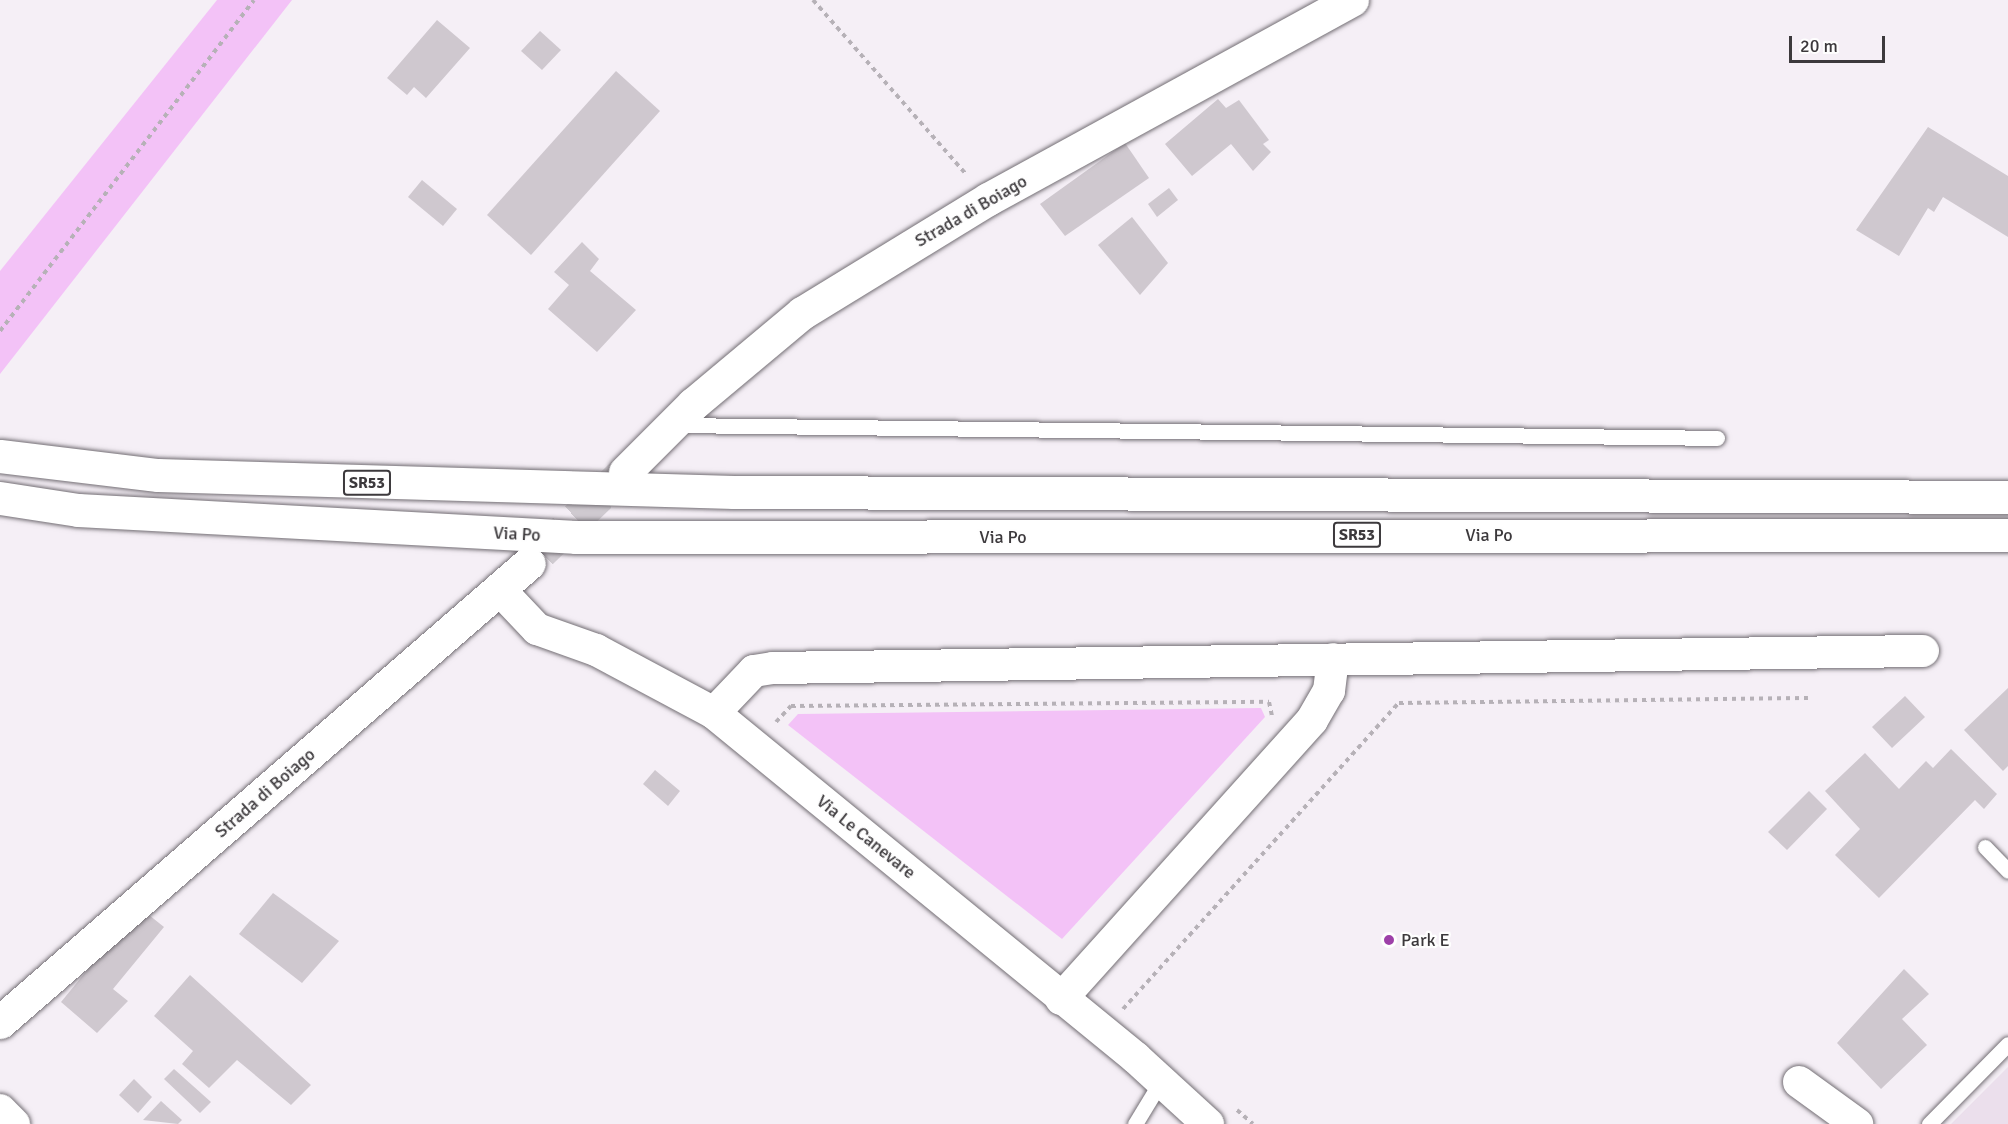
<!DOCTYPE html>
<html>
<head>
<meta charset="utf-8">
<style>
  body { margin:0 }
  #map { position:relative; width:2008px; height:1124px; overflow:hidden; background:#f5eff6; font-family:Signika,sans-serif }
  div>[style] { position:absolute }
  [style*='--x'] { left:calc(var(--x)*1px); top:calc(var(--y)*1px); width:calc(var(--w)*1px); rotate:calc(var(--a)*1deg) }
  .built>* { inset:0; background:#ebdfec }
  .green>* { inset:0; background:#f3c2f7 }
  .building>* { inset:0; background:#cfc8cf }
  .secondary-tunnel>* { height:33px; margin-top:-16.5px; transform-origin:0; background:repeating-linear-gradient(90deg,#d0cbd1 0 33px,transparent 0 49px) }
  .path>* { height:4px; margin-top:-2px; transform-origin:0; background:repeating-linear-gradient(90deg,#b6b1b7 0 4.5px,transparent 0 9px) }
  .roads { filter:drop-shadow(0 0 2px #736e74) drop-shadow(0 0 2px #736e74) }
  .lane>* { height:15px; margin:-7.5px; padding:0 7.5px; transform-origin:7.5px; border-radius:7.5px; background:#fff }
  .street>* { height:32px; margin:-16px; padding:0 16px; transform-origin:16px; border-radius:16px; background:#fff }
  .secondary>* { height:33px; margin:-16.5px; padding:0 16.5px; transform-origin:16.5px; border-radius:16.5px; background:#fff }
  .highway>* { height:33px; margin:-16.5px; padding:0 16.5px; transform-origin:16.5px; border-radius:16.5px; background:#fff }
  .dots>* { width:16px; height:16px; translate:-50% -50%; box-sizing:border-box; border:3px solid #fefefe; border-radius:50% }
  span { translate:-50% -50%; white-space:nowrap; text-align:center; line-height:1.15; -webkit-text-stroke:4.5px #fefefe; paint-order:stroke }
  .shield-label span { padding:2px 4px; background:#fefefe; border:2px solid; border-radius:4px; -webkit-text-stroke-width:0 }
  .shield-label { font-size:16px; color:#3c393c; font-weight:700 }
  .street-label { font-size:18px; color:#3c393c }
  .poi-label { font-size:18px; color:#3c393c }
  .left { translate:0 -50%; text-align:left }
  .scale { position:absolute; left:1789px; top:36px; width:96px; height:27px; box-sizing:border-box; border:3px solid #3c393c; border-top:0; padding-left:8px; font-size:18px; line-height:21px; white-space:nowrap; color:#3c393c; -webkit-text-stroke:4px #fefefe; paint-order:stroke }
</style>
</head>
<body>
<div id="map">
  <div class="built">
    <i style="clip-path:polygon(2008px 1067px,2008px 1124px,1951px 1124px)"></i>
  </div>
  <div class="green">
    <i style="clip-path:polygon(217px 0,292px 0,0 374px,0 271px)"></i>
    <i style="clip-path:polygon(1261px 708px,1265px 717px,1062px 939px,788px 725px,798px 714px)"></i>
  </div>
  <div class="building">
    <i style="clip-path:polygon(437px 20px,470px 48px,426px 98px,414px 87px,407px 95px,387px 78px)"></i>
    <i style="clip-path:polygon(540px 31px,561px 50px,542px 70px,521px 51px)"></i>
    <i style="clip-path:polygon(616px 71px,660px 111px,531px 255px,487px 215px)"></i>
    <i style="clip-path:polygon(1218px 99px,1226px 108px,1239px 100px,1269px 140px,1263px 144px,1271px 152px,1253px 171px,1231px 144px,1192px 176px,1165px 144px)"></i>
    <i style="clip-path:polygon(1928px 127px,2008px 176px,2008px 237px,1943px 197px,1934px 212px,1928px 208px,1899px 256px,1856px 230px)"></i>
    <i style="clip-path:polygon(1125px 143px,1149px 178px,1065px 236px,1040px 204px)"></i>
    <i style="clip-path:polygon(422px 180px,457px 209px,443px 226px,408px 197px)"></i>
    <i style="clip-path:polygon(1169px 188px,1178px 200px,1157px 217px,1148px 204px)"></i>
    <i style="clip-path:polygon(1132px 217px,1168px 263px,1140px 295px,1098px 245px)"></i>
    <i style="clip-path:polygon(582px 242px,599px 259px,590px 271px,636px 310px,597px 352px,548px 309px,569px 285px,554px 272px)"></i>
    <i style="clip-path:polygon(2008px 688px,2008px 766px,2003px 771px,1964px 730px)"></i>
    <i style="clip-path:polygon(1905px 696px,1925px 717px,1892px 748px,1872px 727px)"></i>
    <i style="clip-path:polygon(1951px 749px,1997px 794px,1984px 809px,1975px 800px,1879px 898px,1835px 855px,1860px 829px,1825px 791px,1865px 753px,1899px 789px,1926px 761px,1933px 768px)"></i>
    <i style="clip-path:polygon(655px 770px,680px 791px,668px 806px,643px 784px)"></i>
    <i style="clip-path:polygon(1809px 791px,1827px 809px,1787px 850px,1768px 832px)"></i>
    <i style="clip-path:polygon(273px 893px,339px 941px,302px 983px,239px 934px)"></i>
    <i style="clip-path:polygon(139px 907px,164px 927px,113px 989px,128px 1001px,97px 1033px,61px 1002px)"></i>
    <i style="clip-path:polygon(1904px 969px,1929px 994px,1902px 1019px,1927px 1045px,1881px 1089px,1837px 1043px)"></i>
    <i style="clip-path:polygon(190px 975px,311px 1085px,291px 1105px,237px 1060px,209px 1088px,182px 1064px,193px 1051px,154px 1016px)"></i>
    <i style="clip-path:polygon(174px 1069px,211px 1102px,200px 1113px,164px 1079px)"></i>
    <i style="clip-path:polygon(134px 1079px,152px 1097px,138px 1113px,119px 1095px)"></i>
    <i style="clip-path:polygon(161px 1101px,182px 1120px,178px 1124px,143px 1120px)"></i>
  </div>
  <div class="secondary-tunnel">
    <i style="--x:541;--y:552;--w:114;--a:-43.9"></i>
  </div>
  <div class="path">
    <i style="--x:813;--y:0;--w:233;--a:48.7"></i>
    <i style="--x:0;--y:331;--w:417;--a:-52.5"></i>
    <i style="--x:776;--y:722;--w:22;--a:-47"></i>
    <i style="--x:791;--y:706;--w:478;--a:-0.5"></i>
    <i style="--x:1269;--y:702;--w:14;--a:78"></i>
    <i style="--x:1123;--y:1009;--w:412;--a:-48"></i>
    <i style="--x:1399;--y:703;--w:409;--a:-0.7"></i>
    <i style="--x:1237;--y:1110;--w:21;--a:41"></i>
  </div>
  <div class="roads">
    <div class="lane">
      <i style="--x:675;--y:425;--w:1042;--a:0.71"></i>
      <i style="--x:1985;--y:847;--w:33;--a:46"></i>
      <i style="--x:1135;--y:1124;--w:50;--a:-58.8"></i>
      <i style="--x:1929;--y:1124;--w:112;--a:-45.4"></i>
    </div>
    <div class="street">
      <i style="--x:500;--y:590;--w:54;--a:46.5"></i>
      <i style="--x:537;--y:629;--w:63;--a:19.6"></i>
      <i style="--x:596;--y:650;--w:134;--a:28.1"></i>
      <i style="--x:714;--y:713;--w:545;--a:39.27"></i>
      <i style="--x:1136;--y:1058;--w:98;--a:42.5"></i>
      <i style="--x:714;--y:713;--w:58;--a:-46.4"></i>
      <i style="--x:754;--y:671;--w:19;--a:-9"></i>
      <i style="--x:773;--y:668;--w:1150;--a:-0.85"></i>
      <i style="--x:1061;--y:999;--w:375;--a:-48"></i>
      <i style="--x:1312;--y:720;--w:34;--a:-60"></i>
      <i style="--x:1329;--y:691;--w:32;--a:-83"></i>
      <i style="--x:1799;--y:1082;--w:72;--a:35.9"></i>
      <i style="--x:0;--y:1110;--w:20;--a:45"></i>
    </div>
    <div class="secondary">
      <i style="--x:625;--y:472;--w:96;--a:-45"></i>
      <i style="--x:693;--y:404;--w:142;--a:-39.9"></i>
      <i style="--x:802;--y:313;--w:218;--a:-31.5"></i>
      <i style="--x:988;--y:199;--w:415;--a:-28.7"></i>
      <i style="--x:0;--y:1022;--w:700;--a:-40.95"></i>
    </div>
    <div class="highway">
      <i style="--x:0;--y:456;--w:159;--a:6.9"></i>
      <i style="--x:158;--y:475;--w:576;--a:1.69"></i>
      <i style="--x:734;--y:492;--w:1274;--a:0.22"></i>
      <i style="--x:0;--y:498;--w:79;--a:8.7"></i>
      <i style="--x:78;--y:510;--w:499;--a:3.1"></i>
      <i style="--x:576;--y:537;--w:1432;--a:-0.08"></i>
    </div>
  </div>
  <div class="dots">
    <i style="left:1389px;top:940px;background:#9d3fa8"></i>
  </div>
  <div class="shield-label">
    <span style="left:367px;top:483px">SR53</span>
    <span style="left:1357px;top:535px">SR53</span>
  </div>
  <div class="street-label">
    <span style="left:971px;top:211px;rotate:-30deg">Strada di Boiago</span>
    <span style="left:517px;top:534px;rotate:3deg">Via Po</span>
    <span style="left:1489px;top:535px">Via Po</span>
    <span style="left:1003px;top:537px">Via Po</span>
    <span style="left:265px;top:793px;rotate:-41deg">Strada di Boiago</span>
    <span style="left:866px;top:837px;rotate:39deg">Via Le Canevare</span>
  </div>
  <div class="poi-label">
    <span class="left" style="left:1401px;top:940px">Park E</span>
  </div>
  <div class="scale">20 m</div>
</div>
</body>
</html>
